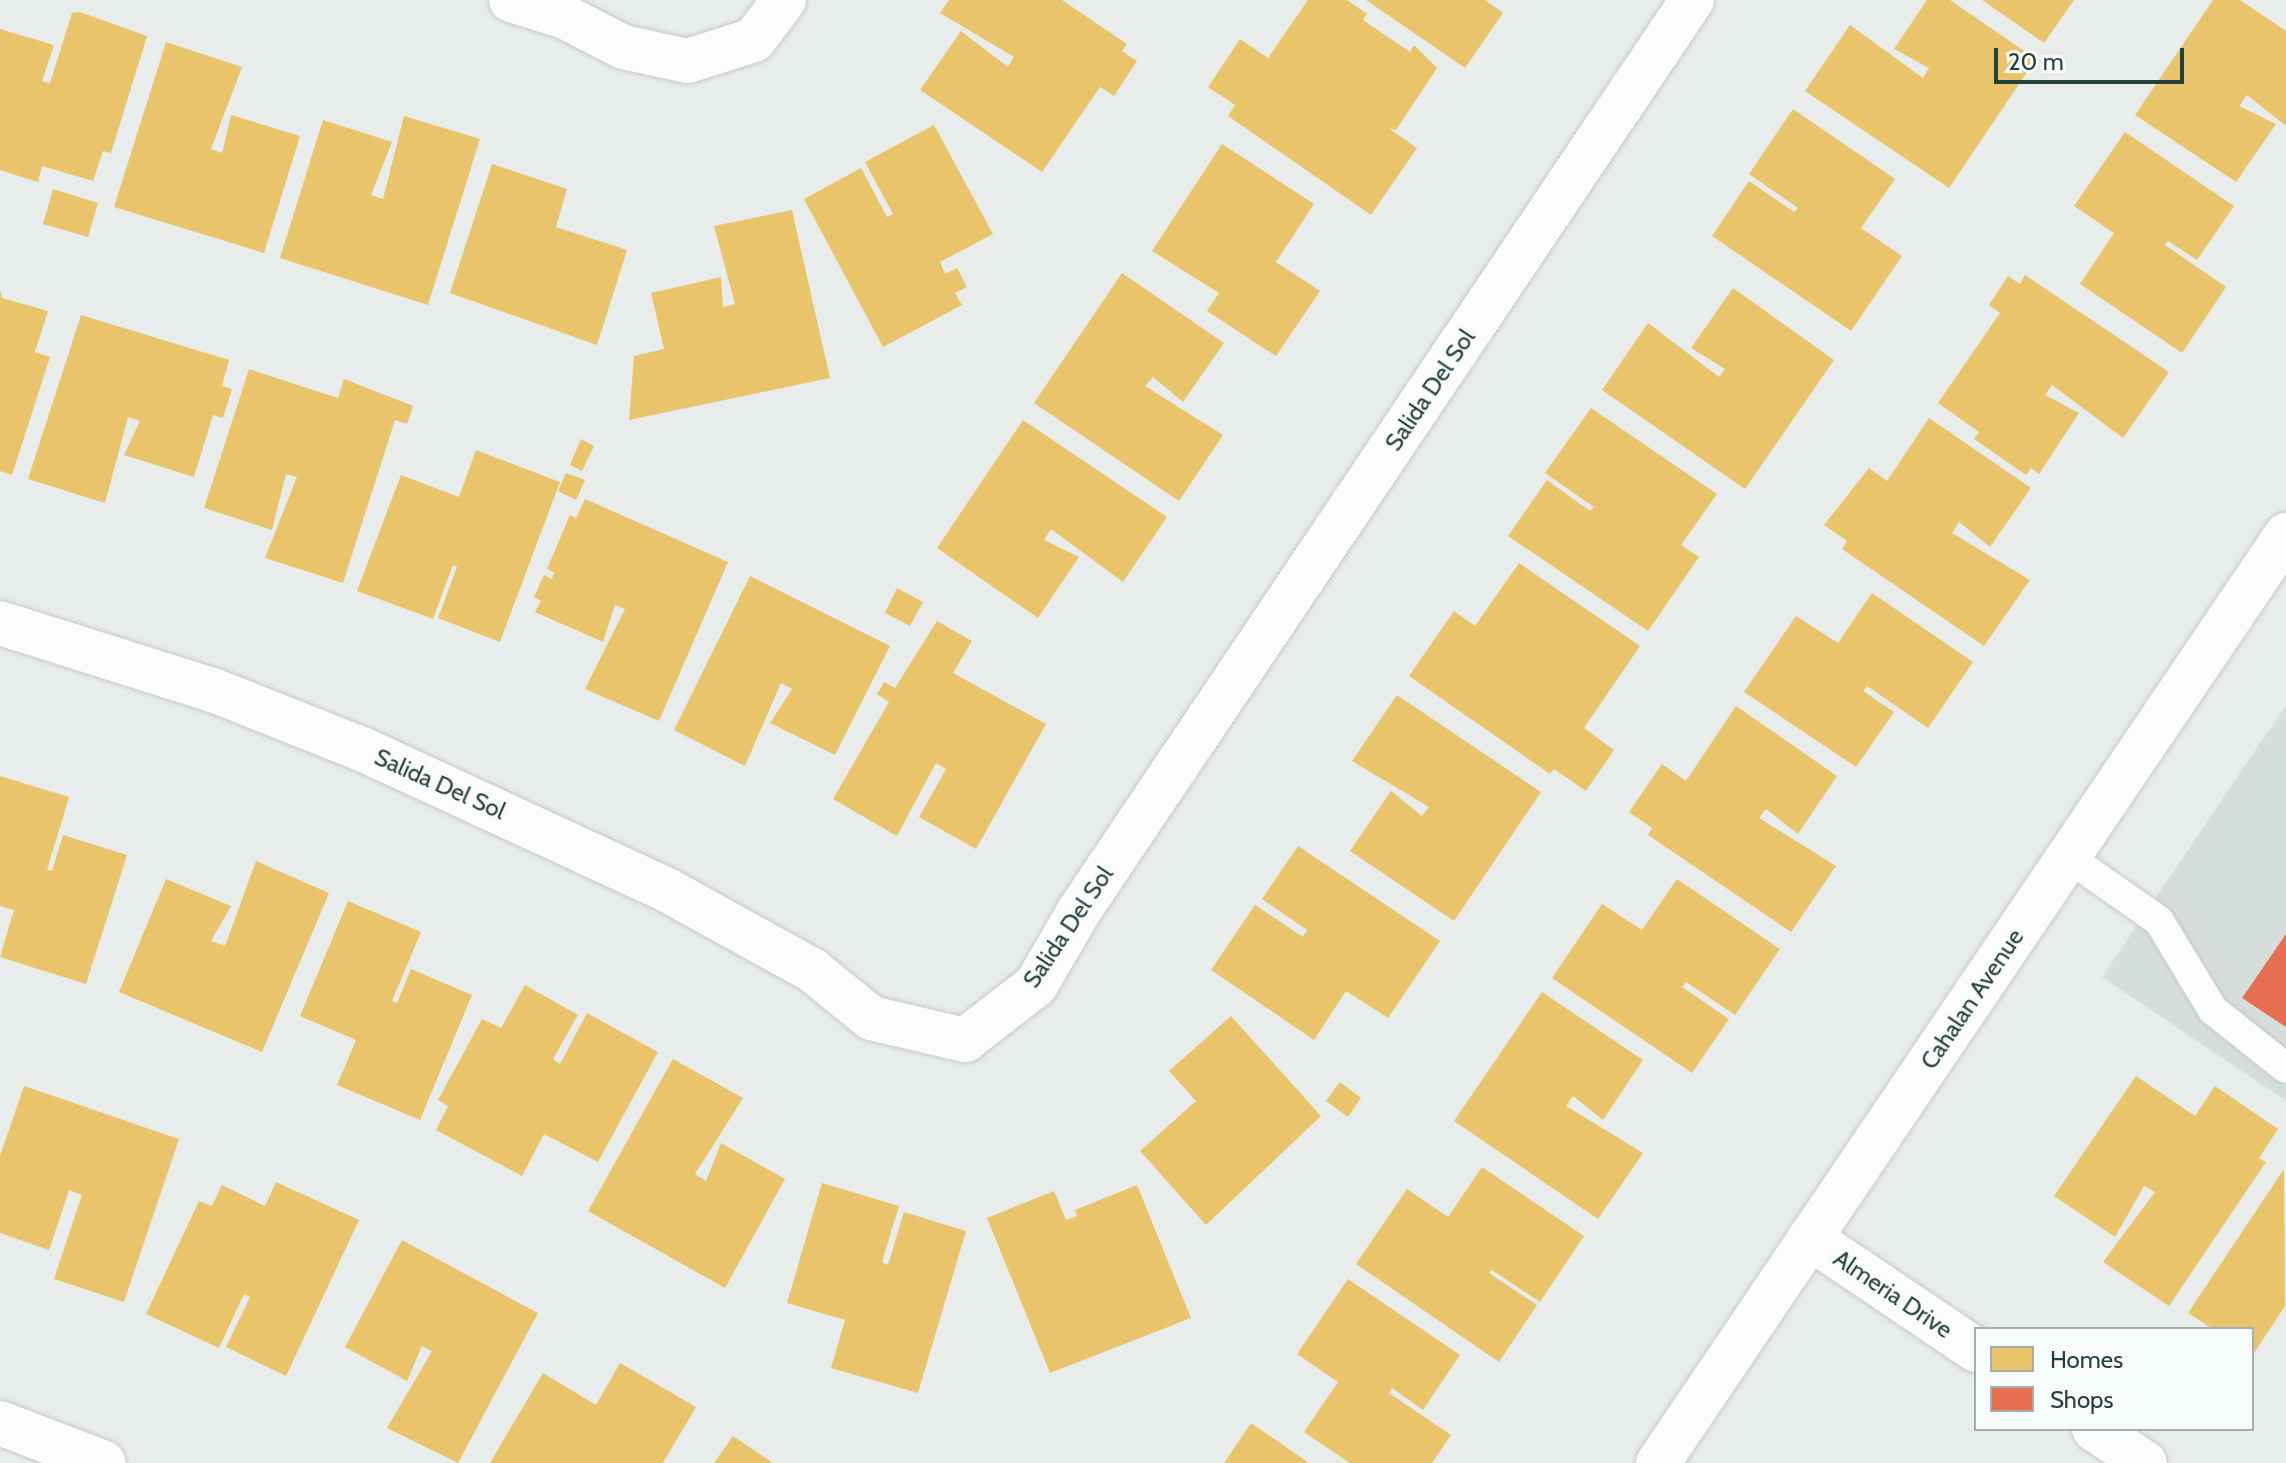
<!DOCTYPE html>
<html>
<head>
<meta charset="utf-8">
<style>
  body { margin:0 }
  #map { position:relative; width:2286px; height:1463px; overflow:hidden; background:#e8edeb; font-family:Cabin,sans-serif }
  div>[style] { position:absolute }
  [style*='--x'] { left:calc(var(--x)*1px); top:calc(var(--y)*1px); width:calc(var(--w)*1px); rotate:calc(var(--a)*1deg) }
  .built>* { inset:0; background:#d6dedb }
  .homes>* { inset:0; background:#e9c46a }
  .shops>* { inset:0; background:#e76f51 }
  .roads { filter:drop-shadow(0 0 2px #c5cac8) drop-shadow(0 0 2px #c5cac8) }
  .service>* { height:30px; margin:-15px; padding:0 15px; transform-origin:15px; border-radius:15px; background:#fcfcfc }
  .minor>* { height:44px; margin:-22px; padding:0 22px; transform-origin:22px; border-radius:22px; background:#fcfcfc }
  .tertiary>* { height:44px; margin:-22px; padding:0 22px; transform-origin:22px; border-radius:22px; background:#fcfcfc }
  span { translate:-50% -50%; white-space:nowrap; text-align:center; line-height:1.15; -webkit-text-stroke:8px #f7fbf9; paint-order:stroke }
  .street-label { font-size:24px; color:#24423a }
  .legend { position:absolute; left:1974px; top:1327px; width:280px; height:104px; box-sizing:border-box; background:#f7fbf9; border:2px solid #a3b1ad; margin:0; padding:10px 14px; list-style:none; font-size:24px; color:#24423a }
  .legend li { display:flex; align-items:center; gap:16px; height:40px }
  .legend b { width:40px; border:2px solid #a3b1ad }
  .scale { position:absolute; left:1994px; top:48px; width:190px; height:36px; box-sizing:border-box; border:4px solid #24423a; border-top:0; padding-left:10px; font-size:24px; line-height:28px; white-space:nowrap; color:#24423a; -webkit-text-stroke:6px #f7fbf9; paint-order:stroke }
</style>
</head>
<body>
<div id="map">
  <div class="built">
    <i style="clip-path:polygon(2286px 705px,2286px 1101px,2102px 977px)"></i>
  </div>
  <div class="homes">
    <i style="clip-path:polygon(949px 0,1062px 0,1127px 44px,1122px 51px,1137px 61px,1114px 96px,1100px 87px,1042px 172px,920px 90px,961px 31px,1008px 67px,1014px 57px,940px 13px)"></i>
    <i style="clip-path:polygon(1308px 0,1347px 0,1367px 14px,1363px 20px,1410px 52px,1414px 45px,1437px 68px,1396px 130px,1388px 128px,1417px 148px,1371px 215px,1228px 116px,1235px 105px,1208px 87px,1240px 39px,1268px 58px)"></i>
    <i style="clip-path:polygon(1366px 0,1485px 0,1503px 13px,1465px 68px)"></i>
    <i style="clip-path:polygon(1927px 0,1950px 0,2036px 59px,1949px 188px,1805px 91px,1850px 25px,1923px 78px,1929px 68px,1894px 49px)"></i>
    <i style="clip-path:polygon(1982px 0,2074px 0,2044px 43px)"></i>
    <i style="clip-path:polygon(2213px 0,2240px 0,2286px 31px,2286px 126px,2247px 95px,2239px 106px,2276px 124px,2236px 182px,2135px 115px)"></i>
    <i style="clip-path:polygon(80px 12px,147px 36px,111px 153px,103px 151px,93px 181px,42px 166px,38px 182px,0 170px,0 29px,54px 45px,42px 81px,50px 83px,72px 13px)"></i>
    <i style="clip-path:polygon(166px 42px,242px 67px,211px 149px,222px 153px,231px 115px,300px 136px,264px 253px,114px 207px)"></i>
    <i style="clip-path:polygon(1793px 109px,1895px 179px,1861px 228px,1902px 256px,1851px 331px,1712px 236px,1749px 181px,1794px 212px,1798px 208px,1749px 174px)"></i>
    <i style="clip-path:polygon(404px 116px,480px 139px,428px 305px,280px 258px,323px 120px,392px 142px,371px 195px,383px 199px)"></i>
    <i style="clip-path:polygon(934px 125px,993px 234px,940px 262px,945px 274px,957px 268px,967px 287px,955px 293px,962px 305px,883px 347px,804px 199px,861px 168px,887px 217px,893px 214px,865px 162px)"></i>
    <i style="clip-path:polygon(2125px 132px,2234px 206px,2197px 260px,2168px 241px,2165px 245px,2226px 287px,2182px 353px,2080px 284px,2114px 233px,2074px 206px)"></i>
    <i style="clip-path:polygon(1222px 144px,1314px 204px,1276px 262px,1320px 291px,1276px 356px,1207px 311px,1219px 293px,1152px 251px)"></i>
    <i style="clip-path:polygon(492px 164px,567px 189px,556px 227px,627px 250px,597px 345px,450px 293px)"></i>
    <i style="clip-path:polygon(53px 189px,98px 203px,88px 237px,43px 224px)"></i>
    <i style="clip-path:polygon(792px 210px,830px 378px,629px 420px,634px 356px,664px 349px,651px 293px,721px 277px,723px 307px,735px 304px,714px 226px)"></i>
    <i style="clip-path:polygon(1122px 273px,1224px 343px,1183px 402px,1153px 377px,1145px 386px,1223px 435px,1179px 501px,1034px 403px)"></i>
    <i style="clip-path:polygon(2025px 275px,2169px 372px,2123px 438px,2052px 385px,2045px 395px,2079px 413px,2039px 474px,2031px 468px,2026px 475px,1974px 439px,1979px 432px,1938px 403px,2000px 313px,1989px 305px,2008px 276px,2020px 284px)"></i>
    <i style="clip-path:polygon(1733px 288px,1834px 360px,1745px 489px,1602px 390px,1648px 323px,1719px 377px,1725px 369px,1691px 348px)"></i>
    <i style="clip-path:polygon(0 289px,2px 298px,48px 311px,35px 352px,50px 357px,12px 475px,0 471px)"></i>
    <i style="clip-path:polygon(81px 315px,229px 360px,222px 386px,232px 389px,223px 418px,213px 415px,194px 477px,124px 455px,140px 421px,128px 417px,105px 503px,28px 479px)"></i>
    <i style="clip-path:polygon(249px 369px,338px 398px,344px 379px,413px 406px,407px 424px,395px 420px,343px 583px,265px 558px,297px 477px,286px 474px,272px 530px,204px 508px)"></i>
    <i style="clip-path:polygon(1591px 408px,1717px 494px,1681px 545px,1699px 557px,1648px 631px,1508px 536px,1547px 480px,1590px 511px,1594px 507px,1545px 473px)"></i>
    <i style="clip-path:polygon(1929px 418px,2031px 488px,1990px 547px,1959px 522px,1952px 533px,2030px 580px,1984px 646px,1842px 549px,1847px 541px,1824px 525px,1869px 468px,1887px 481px)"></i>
    <i style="clip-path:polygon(1023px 420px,1167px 517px,1123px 582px,1051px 529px,1044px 540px,1079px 557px,1038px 618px,937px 548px)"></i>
    <i style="clip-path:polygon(581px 439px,594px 446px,582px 471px,570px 465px)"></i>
    <i style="clip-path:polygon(476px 450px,560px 482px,500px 642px,438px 618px,457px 567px,453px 565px,433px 619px,357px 591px,401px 475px,459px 497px)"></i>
    <i style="clip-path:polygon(566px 473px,585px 480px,576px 500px,558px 491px)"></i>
    <i style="clip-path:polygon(585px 499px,728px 562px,659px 721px,585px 689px,625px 609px,615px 605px,603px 642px,535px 612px,541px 601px,534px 597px,544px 575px,552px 579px,554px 572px,547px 569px,570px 515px,576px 518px)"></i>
    <i style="clip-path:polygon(1519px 563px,1640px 646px,1584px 728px,1614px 750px,1586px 791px,1554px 769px,1550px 774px,1409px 676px,1454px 611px,1475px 626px)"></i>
    <i style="clip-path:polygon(750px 576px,890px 646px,835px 755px,770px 723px,792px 689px,781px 683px,745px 766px,674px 730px)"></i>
    <i style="clip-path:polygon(897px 588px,923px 602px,910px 626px,885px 613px)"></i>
    <i style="clip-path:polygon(1872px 593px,1973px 662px,1928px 728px,1867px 686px,1863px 691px,1894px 712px,1856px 767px,1744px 692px,1796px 616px,1838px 643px)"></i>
    <i style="clip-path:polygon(937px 621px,972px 641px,953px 673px,1046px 724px,976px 849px,919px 817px,946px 769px,936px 763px,897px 836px,833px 799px,889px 702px,877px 694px,884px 682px,895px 688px)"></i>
    <i style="clip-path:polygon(1397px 695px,1541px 792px,1454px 921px,1350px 851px,1391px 791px,1422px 816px,1429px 807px,1352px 761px)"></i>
    <i style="clip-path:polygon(1736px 706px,1837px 776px,1798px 834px,1766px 809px,1759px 818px,1836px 866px,1791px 932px,1648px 835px,1652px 828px,1629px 812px,1662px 764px,1686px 781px)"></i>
    <i style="clip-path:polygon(0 776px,69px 797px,47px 870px,52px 871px,63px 835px,127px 855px,86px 984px,0 957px,14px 910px,0 906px)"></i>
    <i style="clip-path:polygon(1298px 846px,1440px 941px,1388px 1018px,1346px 991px,1314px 1040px,1211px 970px,1255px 905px,1303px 937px,1307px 930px,1262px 899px)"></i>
    <i style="clip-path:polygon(256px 861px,329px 893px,262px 1052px,119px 992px,166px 879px,231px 906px,211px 941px,225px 946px)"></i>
    <i style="clip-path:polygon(1677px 879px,1780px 949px,1735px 1015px,1686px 982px,1682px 987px,1729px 1019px,1692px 1073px,1552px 978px,1602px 904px,1642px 930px)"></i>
    <i style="clip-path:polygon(348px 901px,421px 932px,392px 1001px,397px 1003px,411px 969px,472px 995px,420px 1120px,337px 1085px,356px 1040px,300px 1016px)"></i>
    <i style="clip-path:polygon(525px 985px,578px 1015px,553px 1059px,560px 1064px,587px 1013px,658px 1052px,598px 1162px,544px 1134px,522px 1176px,436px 1130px,448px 1106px,438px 1100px,482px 1019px,501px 1028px)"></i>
    <i style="clip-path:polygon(1542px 992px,1643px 1060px,1603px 1120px,1573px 1096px,1566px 1106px,1643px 1153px,1598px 1219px,1454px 1121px)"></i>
    <i style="clip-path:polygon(1231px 1016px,1321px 1116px,1206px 1225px,1140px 1151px,1196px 1101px,1169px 1071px)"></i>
    <i style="clip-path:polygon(673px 1059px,743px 1098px,695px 1174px,706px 1181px,721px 1143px,785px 1179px,725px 1288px,588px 1211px)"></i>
    <i style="clip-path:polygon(2136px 1076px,2195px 1116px,2215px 1086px,2278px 1129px,2259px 1158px,2266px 1162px,2169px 1306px,2103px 1262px,2155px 1192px,2144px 1186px,2115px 1237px,2054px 1196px)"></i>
    <i style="clip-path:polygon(1340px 1082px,1361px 1098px,1348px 1117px,1326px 1101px)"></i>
    <i style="clip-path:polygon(24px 1086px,179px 1139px,124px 1302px,54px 1279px,82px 1195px,69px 1190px,49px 1250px,0 1233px,0 1156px)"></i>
    <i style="clip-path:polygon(1482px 1167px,1584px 1236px,1540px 1302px,1492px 1270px,1489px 1273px,1537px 1305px,1499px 1362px,1356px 1264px,1407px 1189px,1448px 1217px)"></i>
    <i style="clip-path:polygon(2284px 1169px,2285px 1306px,2252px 1356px,2252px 1329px,2213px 1329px,2188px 1313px)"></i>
    <i style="clip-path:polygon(276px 1182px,359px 1220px,286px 1376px,226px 1347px,250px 1297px,244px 1294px,219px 1348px,146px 1314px,199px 1201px,212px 1206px,222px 1185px,265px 1206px)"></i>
    <i style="clip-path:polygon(822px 1183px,899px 1206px,882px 1262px,888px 1265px,904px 1212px,966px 1231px,918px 1393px,831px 1368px,845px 1320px,787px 1303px)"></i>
    <i style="clip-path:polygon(1137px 1185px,1191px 1318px,1050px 1373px,987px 1218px,1054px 1191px,1066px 1220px,1077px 1216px,1075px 1210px)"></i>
    <i style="clip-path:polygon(402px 1240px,538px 1313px,458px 1463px,387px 1428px,432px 1351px,422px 1346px,407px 1381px,345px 1347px)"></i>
    <i style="clip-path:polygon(1348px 1279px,1460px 1355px,1423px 1410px,1392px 1388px,1389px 1393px,1451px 1435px,1432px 1463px,1350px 1463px,1304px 1432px,1338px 1382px,1297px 1354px)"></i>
    <i style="clip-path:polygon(620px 1363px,696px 1407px,663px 1463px,490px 1463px,543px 1373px,596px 1405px)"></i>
    <i style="clip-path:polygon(1251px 1423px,1309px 1463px,1224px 1463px)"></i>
    <i style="clip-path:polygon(733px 1436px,773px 1463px,714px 1463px)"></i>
  </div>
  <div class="shops">
    <i style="clip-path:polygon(2286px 934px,2286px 1027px,2242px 998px)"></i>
  </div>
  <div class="roads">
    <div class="service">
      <i style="--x:2068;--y:857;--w:111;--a:35.1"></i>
      <i style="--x:2159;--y:921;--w:104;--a:58.8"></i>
      <i style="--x:2213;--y:1010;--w:93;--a:38.5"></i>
    </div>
    <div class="minor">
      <i style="--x:511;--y:0;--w:57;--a:17.5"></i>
      <i style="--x:565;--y:17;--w:65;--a:27.3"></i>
      <i style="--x:623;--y:47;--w:66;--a:12.2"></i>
      <i style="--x:688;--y:61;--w:69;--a:-17.7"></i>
      <i style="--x:754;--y:40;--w:50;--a:-53.1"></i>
      <i style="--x:0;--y:623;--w:223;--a:17.5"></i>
      <i style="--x:213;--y:690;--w:162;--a:21.7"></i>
      <i style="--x:364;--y:750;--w:334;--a:24.8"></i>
      <i style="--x:667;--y:890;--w:166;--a:28.9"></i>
      <i style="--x:812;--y:970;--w:76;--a:39.1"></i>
      <i style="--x:871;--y:1018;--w:97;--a:13.2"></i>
      <i style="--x:965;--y:1040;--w:90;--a:-37.8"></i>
      <i style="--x:1036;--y:985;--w:86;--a:-59.8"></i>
      <i style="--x:1079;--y:911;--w:1098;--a:-56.06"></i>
      <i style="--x:1810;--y:1238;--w:200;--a:34"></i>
      <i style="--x:0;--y:1423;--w:111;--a:21"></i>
      <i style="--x:2094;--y:1429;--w:61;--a:33.7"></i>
    </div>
    <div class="tertiary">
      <i style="--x:1658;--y:1463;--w:1121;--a:-55.91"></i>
    </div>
  </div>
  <div class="street-label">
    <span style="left:1430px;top:390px;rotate:-56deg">Salida Del Sol</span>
    <span style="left:440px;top:784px;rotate:24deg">Salida Del Sol</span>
    <span style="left:1068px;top:927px;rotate:-56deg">Salida Del Sol</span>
    <span style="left:1972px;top:999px;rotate:-56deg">Cahalan Avenue</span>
    <span style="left:1893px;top:1294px;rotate:34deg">Almeria Drive</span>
  </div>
  <ul class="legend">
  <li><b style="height:22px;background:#e9c46a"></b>Homes</li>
  <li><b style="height:22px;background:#e76f51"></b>Shops</li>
  </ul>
  <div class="scale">20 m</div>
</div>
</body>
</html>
